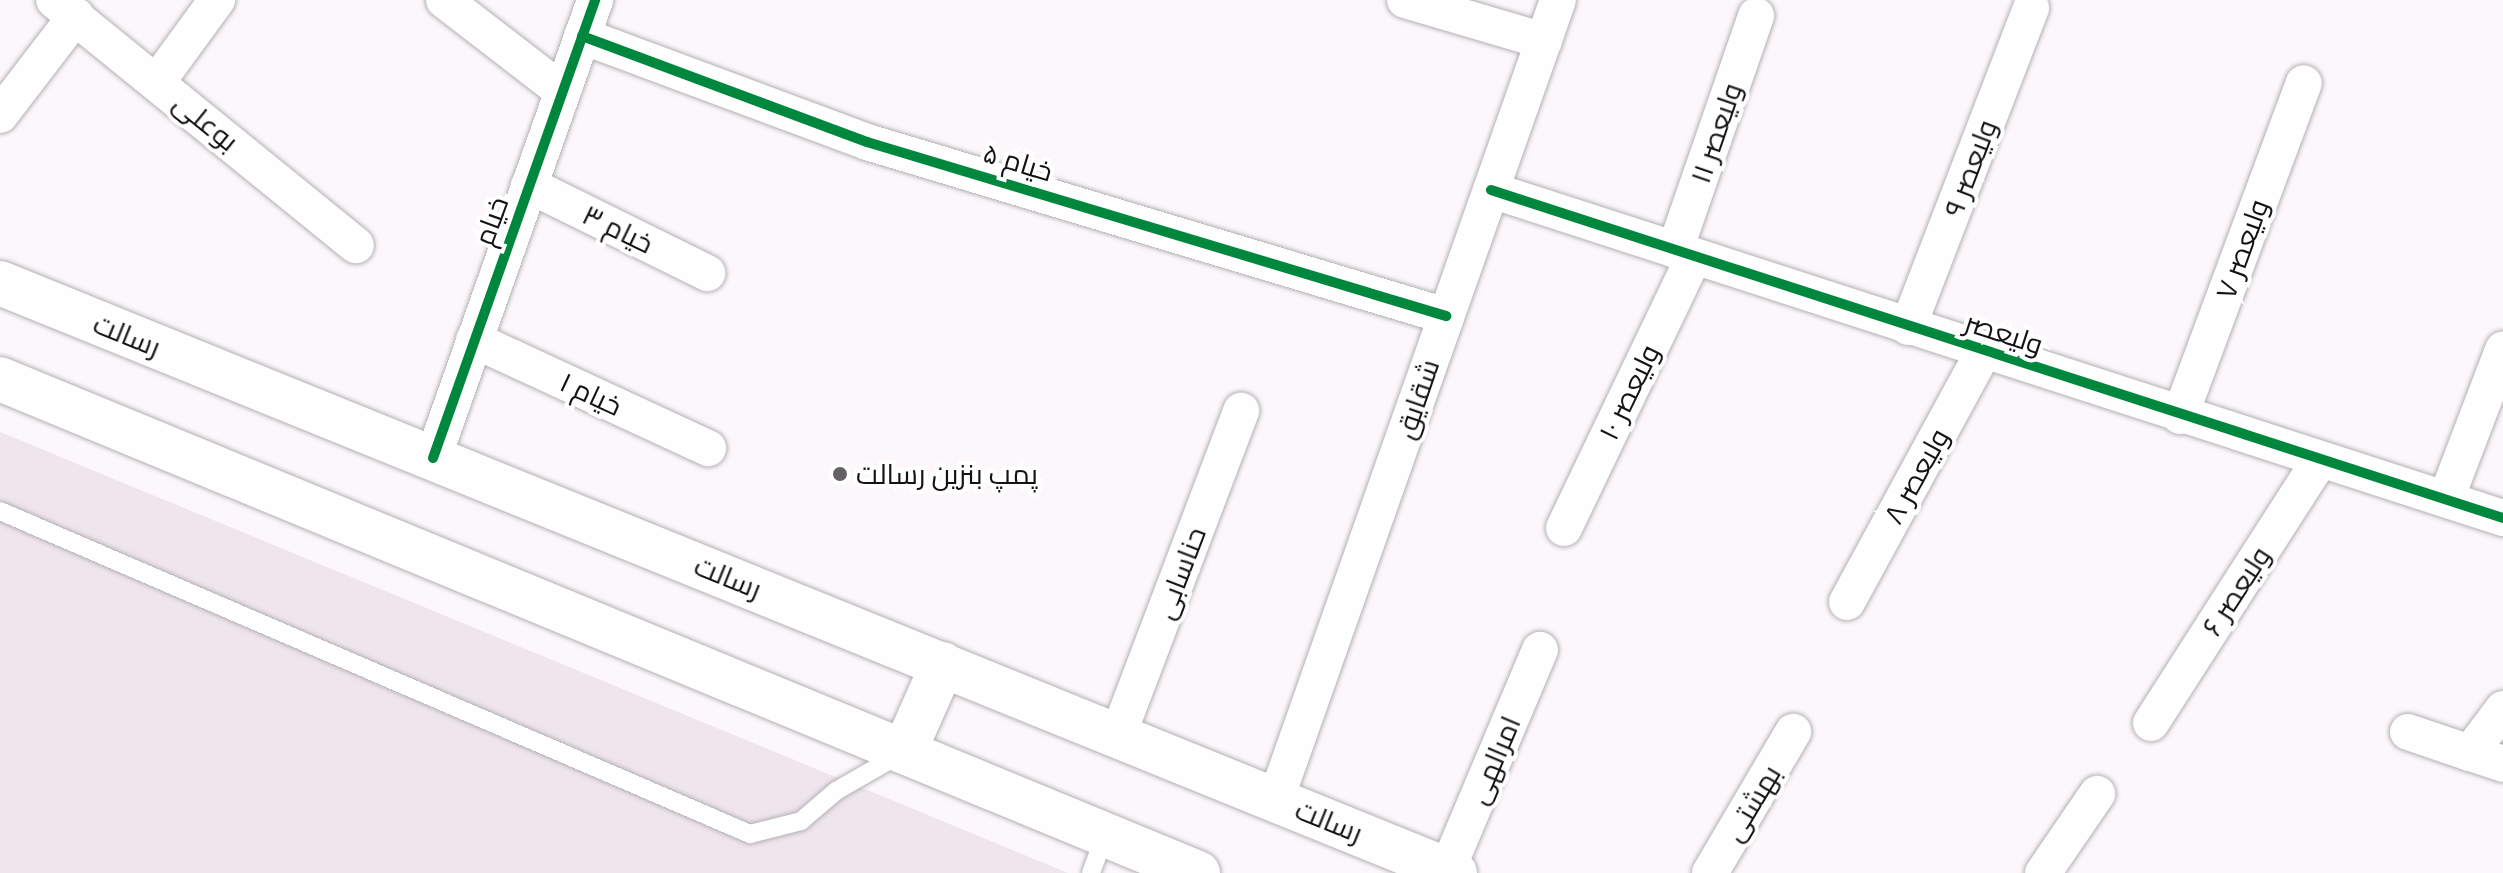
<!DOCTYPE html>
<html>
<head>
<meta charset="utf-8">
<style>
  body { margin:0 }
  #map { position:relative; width:2503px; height:873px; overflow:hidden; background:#fbf7fb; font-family:"Titillium Web",Cairo,sans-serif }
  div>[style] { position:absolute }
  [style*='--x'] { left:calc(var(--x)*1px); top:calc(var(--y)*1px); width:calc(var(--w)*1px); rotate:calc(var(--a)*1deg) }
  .built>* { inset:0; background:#eee5ed }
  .roads { filter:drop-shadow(0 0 2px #b3b0b3) drop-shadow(0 0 2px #b3b0b3) }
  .service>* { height:18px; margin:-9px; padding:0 9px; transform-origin:9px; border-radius:9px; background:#fefefe }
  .minor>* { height:36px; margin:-18px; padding:0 18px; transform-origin:18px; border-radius:18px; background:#fefefe }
  .secondary>* { height:44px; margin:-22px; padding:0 22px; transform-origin:22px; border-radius:22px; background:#fefefe }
  .cycleway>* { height:10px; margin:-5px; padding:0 5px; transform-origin:5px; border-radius:5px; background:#00873e }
  .dots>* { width:22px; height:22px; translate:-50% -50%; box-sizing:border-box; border:4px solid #fff; border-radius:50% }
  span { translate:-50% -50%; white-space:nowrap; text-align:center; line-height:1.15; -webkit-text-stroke:8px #fff; paint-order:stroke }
  .street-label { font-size:28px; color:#141214 }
  .poi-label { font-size:28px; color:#141214 }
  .left { translate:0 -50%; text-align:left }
</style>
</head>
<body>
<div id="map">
  <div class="built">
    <i style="clip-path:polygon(0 432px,1068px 873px,0 873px)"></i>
  </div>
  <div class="roads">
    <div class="service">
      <i style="--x:0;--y:511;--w:817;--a:23.3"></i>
      <i style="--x:750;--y:834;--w:53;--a:-14.3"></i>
      <i style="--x:801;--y:821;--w:46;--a:-40.6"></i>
      <i style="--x:836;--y:791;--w:76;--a:-29.9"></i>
      <i style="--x:1091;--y:873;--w:40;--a:-69.8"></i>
    </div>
    <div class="minor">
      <i style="--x:54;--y:0;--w:389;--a:39.1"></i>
      <i style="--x:444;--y:0;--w:149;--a:37.6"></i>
      <i style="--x:1405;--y:0;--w:145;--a:16.4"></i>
      <i style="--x:582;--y:36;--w:304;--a:20.4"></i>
      <i style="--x:867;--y:142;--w:605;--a:16.73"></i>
      <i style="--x:157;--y:82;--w:102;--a:-53.8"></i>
      <i style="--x:0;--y:115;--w:125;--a:-52.5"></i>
      <i style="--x:529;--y:185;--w:199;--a:26.3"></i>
      <i style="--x:1491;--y:190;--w:1064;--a:17.96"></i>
      <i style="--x:1675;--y:250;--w:248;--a:-70.9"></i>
      <i style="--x:1908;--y:327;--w:342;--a:-68.9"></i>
      <i style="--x:474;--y:340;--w:258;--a:24.8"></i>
      <i style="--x:2180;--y:416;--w:355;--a:-69.6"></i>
      <i style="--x:433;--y:458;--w:486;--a:-70.5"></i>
      <i style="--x:2446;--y:499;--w:160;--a:-69.1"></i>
      <i style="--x:1564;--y:528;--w:301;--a:-64.4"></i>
      <i style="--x:1847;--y:602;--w:286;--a:-61.4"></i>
      <i style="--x:2503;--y:709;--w:55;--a:126.9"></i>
      <i style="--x:2470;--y:753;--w:35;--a:18"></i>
      <i style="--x:2151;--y:723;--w:313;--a:-57.3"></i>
      <i style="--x:2408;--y:732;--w:65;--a:18.7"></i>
      <i style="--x:1118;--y:735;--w:347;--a:-69.2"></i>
      <i style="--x:1276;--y:799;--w:847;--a:-70.56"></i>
      <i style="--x:1447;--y:870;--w:239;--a:-67.1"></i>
      <i style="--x:1710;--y:873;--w:164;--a:-59.5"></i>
      <i style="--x:2043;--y:873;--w:96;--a:-55.6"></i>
    </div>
    <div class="secondary">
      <i style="--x:0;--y:283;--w:1570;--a:22.07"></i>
      <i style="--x:0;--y:379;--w:1296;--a:22.41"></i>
      <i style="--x:904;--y:752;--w:96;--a:-66.1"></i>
    </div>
  </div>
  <div class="cycleway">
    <i style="--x:582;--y:36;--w:304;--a:20.4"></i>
    <i style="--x:867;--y:142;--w:605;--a:16.73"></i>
    <i style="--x:1491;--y:190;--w:1064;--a:17.96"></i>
    <i style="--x:433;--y:458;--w:486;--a:-70.5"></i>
  </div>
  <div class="dots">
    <i style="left:840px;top:474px;background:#656265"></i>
  </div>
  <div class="street-label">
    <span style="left:206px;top:122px;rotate:39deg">بوعلی</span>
    <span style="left:1716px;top:133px;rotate:-71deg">ولیعصر ۱۱</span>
    <span style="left:1018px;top:162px;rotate:17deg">خیام ۵</span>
    <span style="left:1970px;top:168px;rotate:-69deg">ولیعصر ۹</span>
    <span style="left:491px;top:221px;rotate:-70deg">خیام</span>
    <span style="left:618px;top:229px;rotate:26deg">خیام ۳</span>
    <span style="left:2242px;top:249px;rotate:-70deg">ولیعصر ۷</span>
    <span style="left:2004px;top:333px;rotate:18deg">ولیعصر</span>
    <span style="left:127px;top:335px;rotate:22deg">رسالت</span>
    <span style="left:1629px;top:392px;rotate:-64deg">ولیعصر ۱۰</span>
    <span style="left:591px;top:394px;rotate:25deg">خیام ۱</span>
    <span style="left:1417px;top:399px;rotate:-71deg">شقایق</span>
    <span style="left:1916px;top:476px;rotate:-61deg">ولیعصر ۸</span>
    <span style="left:1180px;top:573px;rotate:-69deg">حناسابی</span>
    <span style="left:728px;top:577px;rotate:22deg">رسالت</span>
    <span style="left:2236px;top:591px;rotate:-57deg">ولیعصر ۶</span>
    <span style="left:1494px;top:760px;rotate:-67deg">امرالهی</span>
    <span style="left:1752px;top:803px;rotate:-59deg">بهشتی</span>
    <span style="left:1329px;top:821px;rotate:22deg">رسالت</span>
  </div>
  <div class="poi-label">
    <span class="left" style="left:856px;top:474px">پمپ بنزین رسالت</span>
  </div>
</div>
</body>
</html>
